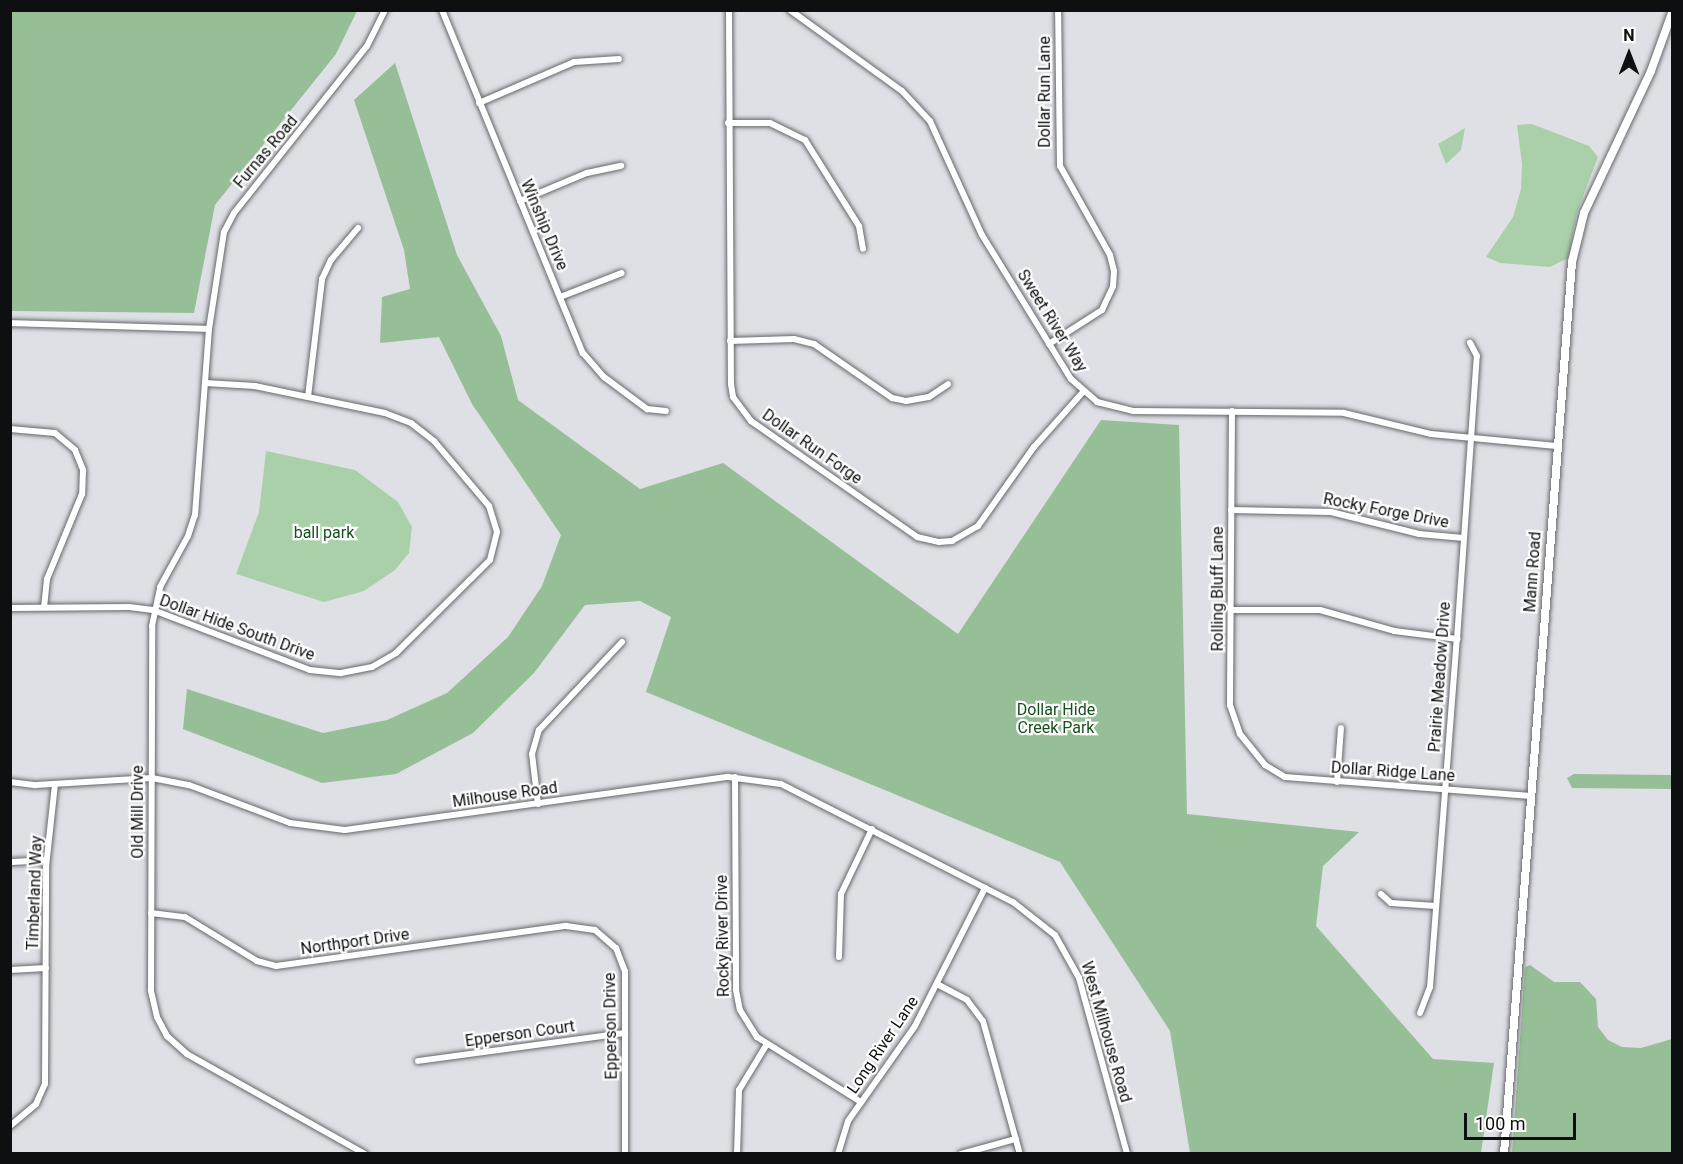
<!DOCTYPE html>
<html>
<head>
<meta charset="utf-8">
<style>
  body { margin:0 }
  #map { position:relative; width:1683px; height:1164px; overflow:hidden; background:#dee0e5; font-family:Roboto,sans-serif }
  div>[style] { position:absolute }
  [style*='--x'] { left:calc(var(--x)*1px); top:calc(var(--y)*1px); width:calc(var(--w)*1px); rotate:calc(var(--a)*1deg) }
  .green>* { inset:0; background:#aad0aa }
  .forest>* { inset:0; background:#97bf97 }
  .roads { filter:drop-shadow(0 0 2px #66686c) drop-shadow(0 0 2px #66686c) }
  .minor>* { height:6px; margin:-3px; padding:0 3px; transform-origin:3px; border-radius:3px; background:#fff }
  .secondary>* { height:8px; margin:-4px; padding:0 4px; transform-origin:4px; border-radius:4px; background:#fff }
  span { translate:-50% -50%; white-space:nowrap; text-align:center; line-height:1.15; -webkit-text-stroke:4.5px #fff; paint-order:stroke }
  .street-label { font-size:16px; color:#0e0f10 }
  .park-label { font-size:16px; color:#154f1b }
  .frame { position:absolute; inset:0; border:12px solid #0e0f10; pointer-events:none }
  .north { position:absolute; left:1599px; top:24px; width:60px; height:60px; -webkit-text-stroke:4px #fff; paint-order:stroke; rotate:0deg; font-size:16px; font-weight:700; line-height:24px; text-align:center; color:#0e0f10 }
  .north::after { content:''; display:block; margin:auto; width:21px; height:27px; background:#0e0f10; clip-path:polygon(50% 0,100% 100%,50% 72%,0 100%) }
  .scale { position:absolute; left:1464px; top:1113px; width:112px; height:27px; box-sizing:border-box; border:3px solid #0e0f10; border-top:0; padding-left:8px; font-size:18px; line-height:21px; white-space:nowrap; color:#0e0f10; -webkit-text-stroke:4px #fff; paint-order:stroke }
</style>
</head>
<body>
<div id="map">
  <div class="green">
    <i style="clip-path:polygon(1532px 124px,1589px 146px,1598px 157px,1577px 212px,1568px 258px,1550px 267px,1500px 263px,1486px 257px,1513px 217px,1521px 189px,1522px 164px,1517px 125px)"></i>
    <i style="clip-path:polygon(1465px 128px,1461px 150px,1446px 164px,1438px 144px)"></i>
    <i style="clip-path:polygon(266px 451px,355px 470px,398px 502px,412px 527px,409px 553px,395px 570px,364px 591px,324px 602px,236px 574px,259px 512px)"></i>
  </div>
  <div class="forest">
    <i style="clip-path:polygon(11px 10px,357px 11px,336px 54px,215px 205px,194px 313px,11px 311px)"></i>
    <i style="clip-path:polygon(395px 63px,457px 255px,501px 336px,518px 400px,640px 489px,723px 463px,958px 634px,1101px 420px,1179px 425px,1187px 814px,1359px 832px,1323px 866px,1316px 926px,1433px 1059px,1494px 1063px,1481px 1153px,1190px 1153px,1170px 1031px,1060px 862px,646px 692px,671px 617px,640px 601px,585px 605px,534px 673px,473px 733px,396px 774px,322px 783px,183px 729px,187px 689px,323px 733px,387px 720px,447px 693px,508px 637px,542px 586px,561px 535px,472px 404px,439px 337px,380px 343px,382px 297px,410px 289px,404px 250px,354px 100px)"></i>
    <i style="clip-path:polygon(1574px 774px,1672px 775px,1672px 789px,1572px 788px,1567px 778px)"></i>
    <i style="clip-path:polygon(1530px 965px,1554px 982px,1580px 982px,1596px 999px,1598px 1027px,1608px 1040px,1622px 1047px,1641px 1048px,1672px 1039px,1672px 1153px,1512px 1153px,1525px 967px)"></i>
  </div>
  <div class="roads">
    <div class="minor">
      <i style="--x:442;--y:10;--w:371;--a:67.7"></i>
      <i style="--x:583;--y:353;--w:32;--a:49"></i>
      <i style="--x:604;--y:377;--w:54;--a:36.7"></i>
      <i style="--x:647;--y:409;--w:19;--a:6"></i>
      <i style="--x:729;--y:10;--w:374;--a:89.7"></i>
      <i style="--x:731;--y:384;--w:13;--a:81"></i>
      <i style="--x:733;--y:397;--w:30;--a:53"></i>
      <i style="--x:751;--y:421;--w:203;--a:34.9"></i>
      <i style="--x:917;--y:537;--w:23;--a:13"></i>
      <i style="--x:939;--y:542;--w:13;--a:-4"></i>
      <i style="--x:952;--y:541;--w:30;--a:-30"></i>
      <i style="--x:978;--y:526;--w:97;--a:-54.7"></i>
      <i style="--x:1034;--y:447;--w:74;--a:-48.3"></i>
      <i style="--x:790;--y:10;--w:138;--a:35.9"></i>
      <i style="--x:902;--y:91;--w:41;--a:47"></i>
      <i style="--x:930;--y:121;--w:125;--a:65.5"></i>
      <i style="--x:982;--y:235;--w:169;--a:58.3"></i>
      <i style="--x:1071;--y:379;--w:35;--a:41"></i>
      <i style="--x:1097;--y:402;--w:37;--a:14"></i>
      <i style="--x:1133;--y:411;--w:211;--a:0.5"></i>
      <i style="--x:1344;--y:413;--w:89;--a:13.6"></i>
      <i style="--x:1431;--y:434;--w:126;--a:5.5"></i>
      <i style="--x:479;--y:103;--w:103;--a:-23.3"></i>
      <i style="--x:574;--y:62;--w:45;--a:-3.8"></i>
      <i style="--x:728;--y:123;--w:42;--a:0"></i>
      <i style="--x:770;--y:123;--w:39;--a:26"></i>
      <i style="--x:805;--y:140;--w:102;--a:57.9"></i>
      <i style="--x:859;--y:226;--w:23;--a:80"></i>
      <i style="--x:520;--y:201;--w:73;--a:-22.7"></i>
      <i style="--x:587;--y:173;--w:35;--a:-12"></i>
      <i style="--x:560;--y:297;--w:66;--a:-21.2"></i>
      <i style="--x:10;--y:323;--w:199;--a:1.7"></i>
      <i style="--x:730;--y:341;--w:64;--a:-1.8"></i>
      <i style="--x:794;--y:339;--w:21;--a:14"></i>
      <i style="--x:814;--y:344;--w:95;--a:34.7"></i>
      <i style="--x:892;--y:398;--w:14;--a:12"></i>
      <i style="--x:906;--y:401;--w:23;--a:-10"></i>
      <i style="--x:929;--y:397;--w:23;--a:-34"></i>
      <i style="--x:1049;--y:344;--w:63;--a:-32.7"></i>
      <i style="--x:1102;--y:310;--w:26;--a:-65"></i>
      <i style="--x:1113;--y:286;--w:15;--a:-86"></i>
      <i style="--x:1114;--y:271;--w:16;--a:-104"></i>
      <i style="--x:1110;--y:255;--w:102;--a:-119.3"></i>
      <i style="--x:1060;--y:166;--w:156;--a:-90.7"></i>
      <i style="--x:308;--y:397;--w:119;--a:-83.2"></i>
      <i style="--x:322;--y:279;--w:21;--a:-65"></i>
      <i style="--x:331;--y:260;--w:42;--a:-49.8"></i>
      <i style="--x:1232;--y:411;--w:294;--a:90.4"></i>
      <i style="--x:1230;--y:705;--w:31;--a:71"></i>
      <i style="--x:1240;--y:734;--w:40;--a:51"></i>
      <i style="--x:1265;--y:765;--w:23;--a:31"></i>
      <i style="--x:1285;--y:777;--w:247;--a:4.4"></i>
      <i style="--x:10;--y:429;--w:45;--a:5.1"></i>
      <i style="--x:55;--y:433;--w:26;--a:40"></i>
      <i style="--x:75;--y:450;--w:22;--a:68"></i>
      <i style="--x:83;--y:470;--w:24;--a:92"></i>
      <i style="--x:82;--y:494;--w:92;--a:112.4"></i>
      <i style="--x:47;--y:579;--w:28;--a:96"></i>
      <i style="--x:1231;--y:510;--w:100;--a:1.1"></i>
      <i style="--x:1331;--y:512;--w:91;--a:14"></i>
      <i style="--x:1419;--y:534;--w:45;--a:5.1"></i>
      <i style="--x:10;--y:608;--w:119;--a:-0.5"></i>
      <i style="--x:129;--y:607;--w:24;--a:7"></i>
      <i style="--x:153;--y:610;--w:168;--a:20.9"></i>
      <i style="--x:310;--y:670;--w:31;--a:6"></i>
      <i style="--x:341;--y:673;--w:32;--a:-11"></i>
      <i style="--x:372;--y:667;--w:28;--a:-30"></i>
      <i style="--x:396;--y:653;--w:132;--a:-44.7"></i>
      <i style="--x:490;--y:560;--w:29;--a:-76"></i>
      <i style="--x:497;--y:532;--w:27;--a:-107"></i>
      <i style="--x:489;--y:506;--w:85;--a:-130.2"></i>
      <i style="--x:434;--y:441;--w:29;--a:-142"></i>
      <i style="--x:411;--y:423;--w:28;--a:-159"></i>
      <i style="--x:385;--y:413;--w:133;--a:-168.3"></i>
      <i style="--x:255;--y:386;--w:50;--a:-176.6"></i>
      <i style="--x:1231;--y:610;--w:89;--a:0"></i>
      <i style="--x:1320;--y:610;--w:77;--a:15.8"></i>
      <i style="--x:1394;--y:631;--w:64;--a:7.2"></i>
      <i style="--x:735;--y:777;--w:213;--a:89.7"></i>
      <i style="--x:736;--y:990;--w:20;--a:79"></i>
      <i style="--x:740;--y:1010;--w:32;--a:58"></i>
      <i style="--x:757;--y:1037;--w:123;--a:32"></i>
      <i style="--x:10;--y:782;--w:26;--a:7"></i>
      <i style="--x:36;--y:785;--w:116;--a:-3.5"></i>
      <i style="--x:152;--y:778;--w:38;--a:11"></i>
      <i style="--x:189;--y:785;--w:108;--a:20.6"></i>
      <i style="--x:290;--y:823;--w:55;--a:7.3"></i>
      <i style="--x:345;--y:830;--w:387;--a:-7.9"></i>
      <i style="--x:728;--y:777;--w:53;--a:7.5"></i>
      <i style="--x:781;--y:784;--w:260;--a:27"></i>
      <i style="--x:1013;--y:902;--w:53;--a:38.2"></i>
      <i style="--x:1055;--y:935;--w:49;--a:60.8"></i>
      <i style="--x:1079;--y:978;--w:182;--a:74.7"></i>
      <i style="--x:1337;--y:782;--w:54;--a:-85.8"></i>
      <i style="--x:538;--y:804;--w:50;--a:-96.8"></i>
      <i style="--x:532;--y:754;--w:25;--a:-74"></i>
      <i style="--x:539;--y:730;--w:121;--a:-46.7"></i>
      <i style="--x:10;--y:862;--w:36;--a:-3"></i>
      <i style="--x:1381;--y:894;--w:13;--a:42"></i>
      <i style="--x:1391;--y:903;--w:45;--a:3.8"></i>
      <i style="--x:151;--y:913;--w:34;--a:7"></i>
      <i style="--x:185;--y:917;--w:84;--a:31.4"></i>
      <i style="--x:257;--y:961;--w:20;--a:15"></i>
      <i style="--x:276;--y:966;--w:293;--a:-7.9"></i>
      <i style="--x:566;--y:926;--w:29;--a:8"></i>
      <i style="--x:595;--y:930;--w:28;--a:41"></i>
      <i style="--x:616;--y:948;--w:25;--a:69"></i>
      <i style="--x:625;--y:971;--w:183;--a:90"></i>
      <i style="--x:839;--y:957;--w:63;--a:-88.2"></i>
      <i style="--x:841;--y:894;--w:72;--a:-64.5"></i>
      <i style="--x:10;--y:970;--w:36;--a:-3"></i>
      <i style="--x:937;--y:984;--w:34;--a:28"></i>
      <i style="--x:967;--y:1000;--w:26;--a:53"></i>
      <i style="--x:983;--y:1021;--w:138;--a:74.5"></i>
      <i style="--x:1420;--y:1013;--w:28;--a:-69"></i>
      <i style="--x:1430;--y:987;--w:349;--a:-85.6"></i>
      <i style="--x:1457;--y:639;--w:284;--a:-86"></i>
      <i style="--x:1477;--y:356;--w:15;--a:-118"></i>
      <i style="--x:418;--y:1061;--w:209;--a:-7.7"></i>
      <i style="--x:10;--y:1126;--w:34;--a:-40"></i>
      <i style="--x:36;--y:1104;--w:22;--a:-66"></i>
      <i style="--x:45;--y:1084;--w:217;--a:-89.7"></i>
      <i style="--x:46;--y:867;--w:83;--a:-83.8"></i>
      <i style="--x:365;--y:1154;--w:204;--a:-150.7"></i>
      <i style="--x:187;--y:1054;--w:27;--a:-138"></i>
      <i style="--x:167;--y:1036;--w:21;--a:-118"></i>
      <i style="--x:157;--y:1017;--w:28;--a:-103"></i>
      <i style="--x:151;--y:990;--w:364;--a:-89.8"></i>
      <i style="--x:152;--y:626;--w:40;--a:-78"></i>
      <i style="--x:160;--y:587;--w:58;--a:-61.2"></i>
      <i style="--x:188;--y:536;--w:22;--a:-72"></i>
      <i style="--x:195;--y:515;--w:187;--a:-85.7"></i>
      <i style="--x:209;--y:329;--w:98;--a:-81.2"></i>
      <i style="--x:224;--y:232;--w:21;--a:-62"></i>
      <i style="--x:234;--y:213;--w:213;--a:-51.5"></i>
      <i style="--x:367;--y:46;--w:40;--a:-63.4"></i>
      <i style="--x:737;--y:1154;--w:64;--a:-88.2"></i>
      <i style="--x:739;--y:1090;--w:54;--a:-58.7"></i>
      <i style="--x:838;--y:1154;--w:34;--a:-73"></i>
      <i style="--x:848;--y:1121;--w:116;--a:-54.8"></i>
      <i style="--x:915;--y:1026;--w:155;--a:-63.1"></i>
      <i style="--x:961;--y:1154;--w:57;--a:-15.3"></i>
    </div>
    <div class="secondary">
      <i style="--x:1504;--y:1154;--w:895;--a:-85.64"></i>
      <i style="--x:1572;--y:262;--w:50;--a:-76.2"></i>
      <i style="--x:1584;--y:213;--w:157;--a:-64.7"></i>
      <i style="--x:1651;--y:71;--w:62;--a:-70.1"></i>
    </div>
  </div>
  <div class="street-label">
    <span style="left:1045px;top:92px;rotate:-90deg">Dollar Run Lane</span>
    <span style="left:266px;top:152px;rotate:-50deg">Furnas Road</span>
    <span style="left:544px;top:225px;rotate:67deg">Winship Drive</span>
    <span style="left:1052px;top:321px;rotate:58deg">Sweet River Way</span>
    <span style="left:812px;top:447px;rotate:35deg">Dollar Run Forge</span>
    <span style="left:1386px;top:511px;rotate:11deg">Rocky Forge Drive</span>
    <span style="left:1533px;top:572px;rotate:-86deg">Mann Road</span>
    <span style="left:1218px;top:589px;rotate:-90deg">Rolling Bluff Lane</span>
    <span style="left:237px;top:628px;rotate:20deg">Dollar Hide South Drive</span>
    <span style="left:1440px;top:677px;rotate:-86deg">Prairie Meadow Drive</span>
    <span style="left:1393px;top:772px;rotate:4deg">Dollar Ridge Lane</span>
    <span style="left:505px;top:795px;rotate:-8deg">Milhouse Road</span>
    <span style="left:138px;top:812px;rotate:-90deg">Old Mill Drive</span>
    <span style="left:35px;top:893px;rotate:-88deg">Timberland Way</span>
    <span style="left:723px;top:936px;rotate:-91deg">Rocky River Drive</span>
    <span style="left:355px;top:942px;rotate:-8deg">Northport Drive</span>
    <span style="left:611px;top:1026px;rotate:-91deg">Epperson Drive</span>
    <span style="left:1106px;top:1032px;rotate:74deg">West Milhouse Road</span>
    <span style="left:520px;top:1034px;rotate:-8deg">Epperson Court</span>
    <span style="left:883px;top:1045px;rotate:-56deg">Long River Lane</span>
  </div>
  <div class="park-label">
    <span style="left:324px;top:533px">ball park</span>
    <span style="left:1056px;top:719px">Dollar Hide<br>Creek Park</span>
  </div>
  <div class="frame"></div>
  <div class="north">N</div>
  <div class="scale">100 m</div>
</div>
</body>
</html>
